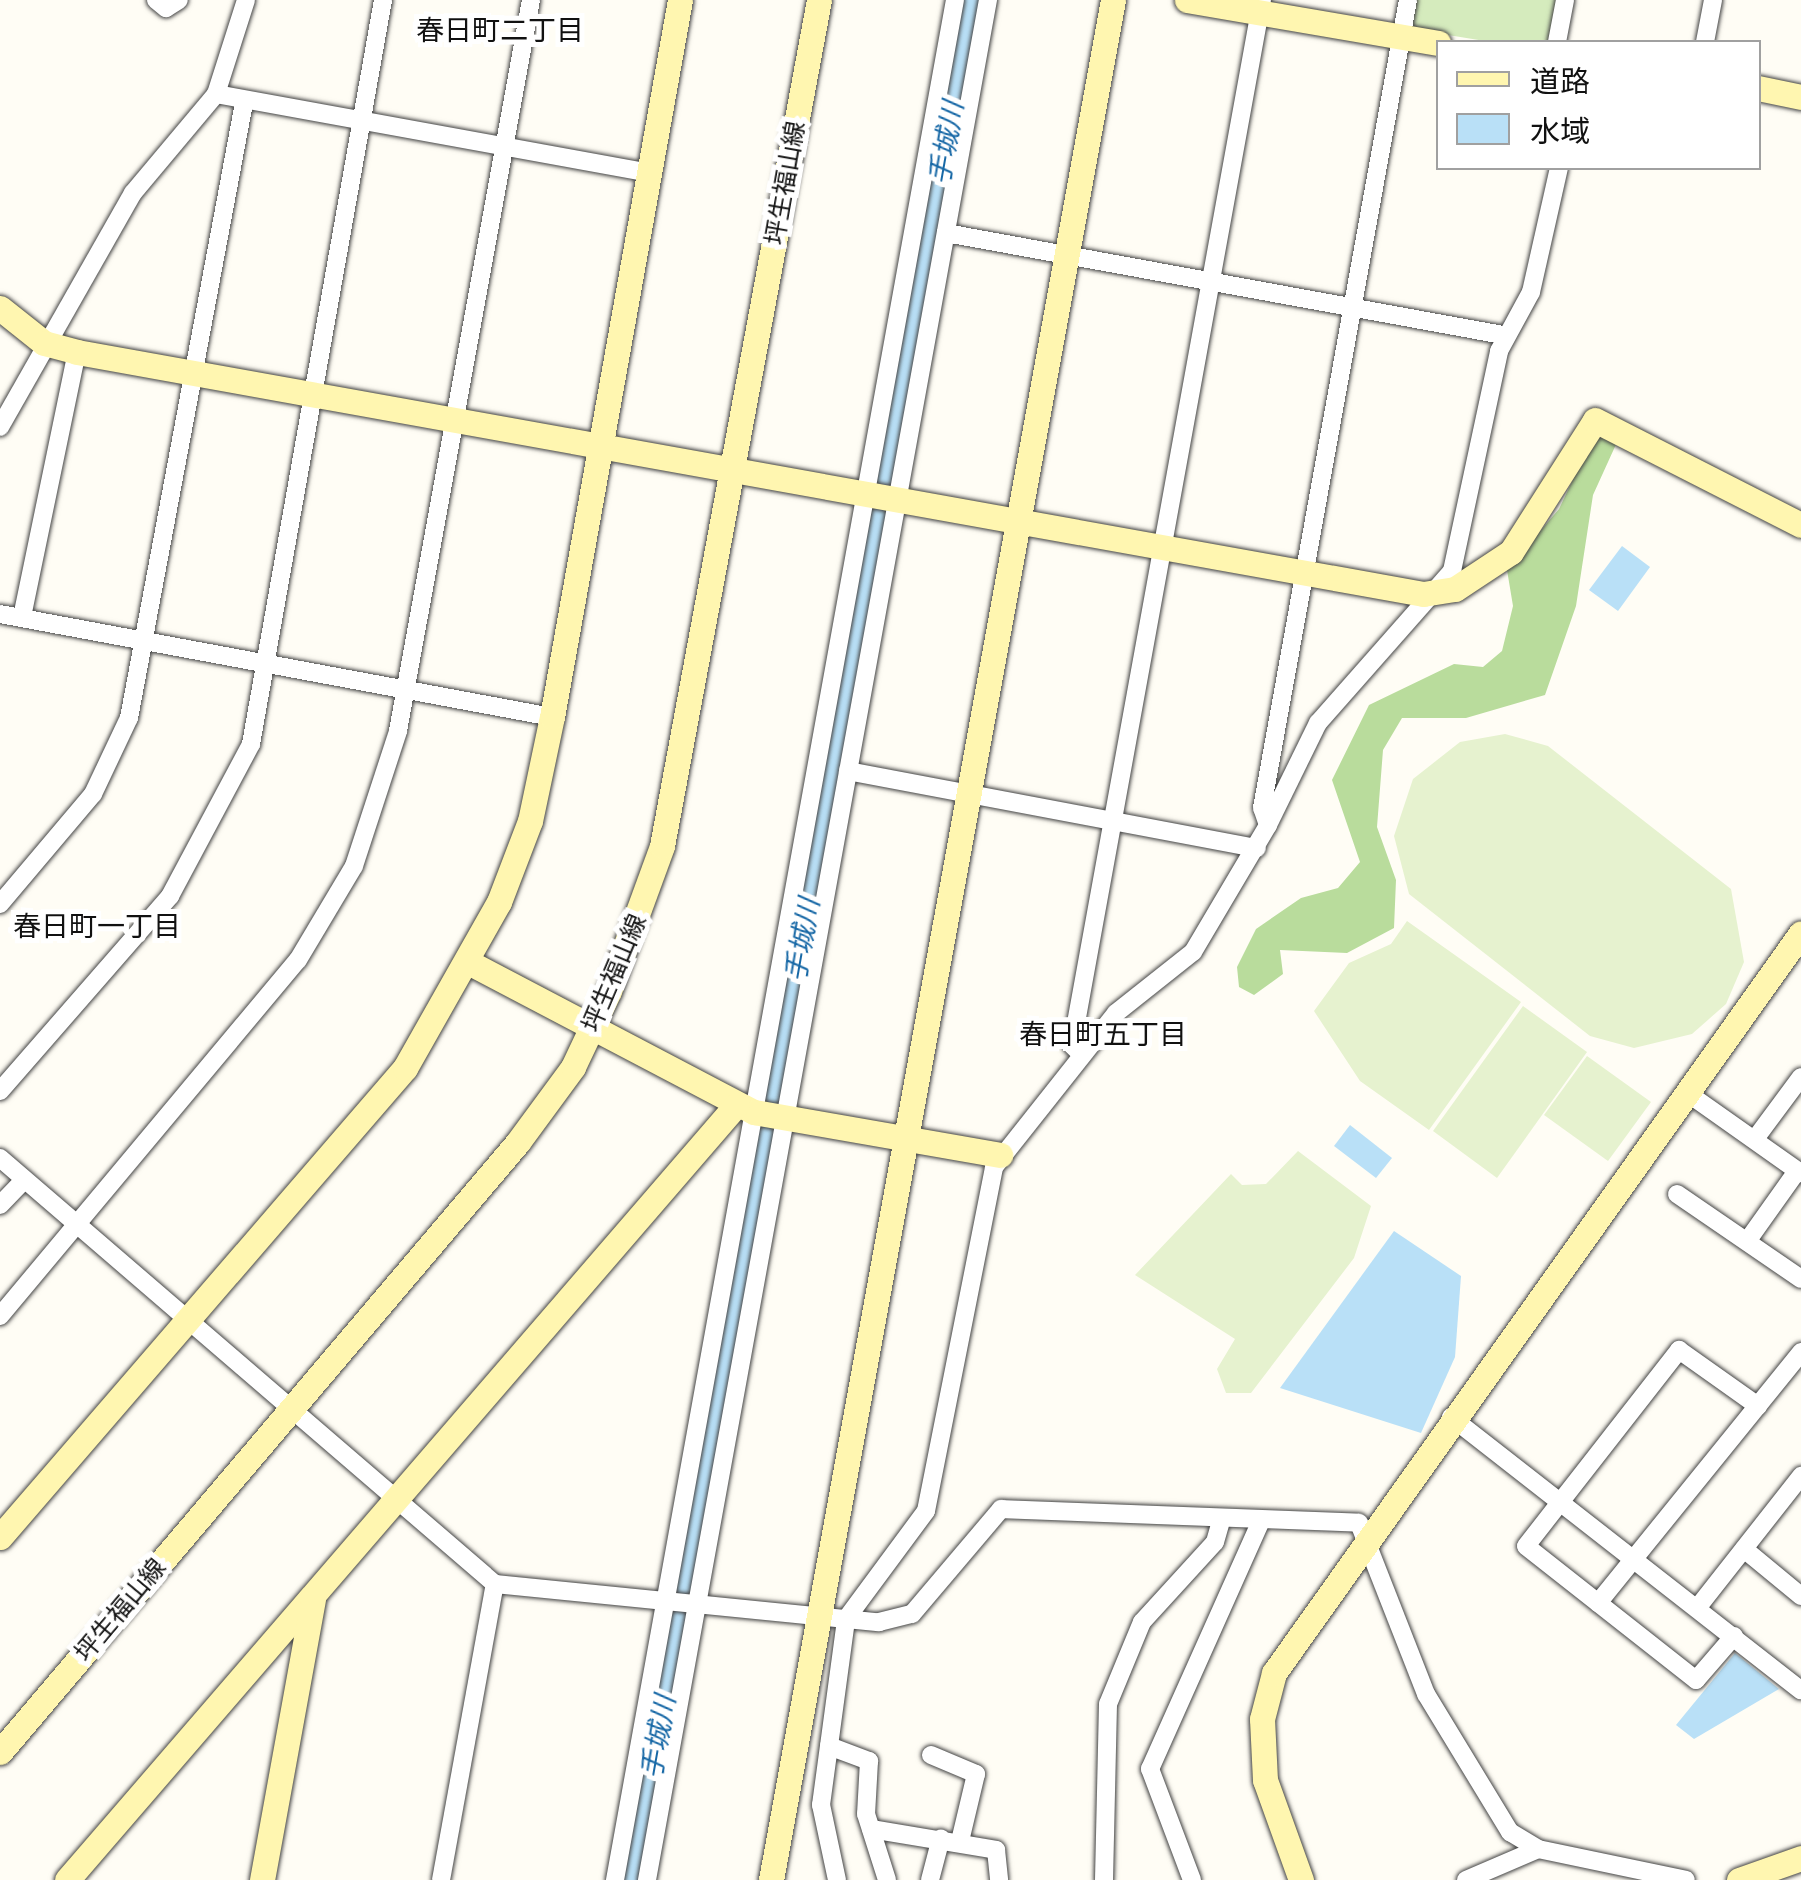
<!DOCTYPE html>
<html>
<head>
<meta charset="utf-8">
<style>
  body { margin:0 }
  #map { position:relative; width:1801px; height:1880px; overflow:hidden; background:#fffdf5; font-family:Lora,"Noto Sans JP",serif }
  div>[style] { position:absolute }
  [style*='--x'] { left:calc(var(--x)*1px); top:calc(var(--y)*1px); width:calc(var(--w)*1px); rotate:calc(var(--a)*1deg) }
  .green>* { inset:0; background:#d5ebbd }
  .forest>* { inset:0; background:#b9dc9c }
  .pitch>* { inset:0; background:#e6f2cf }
  .water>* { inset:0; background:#b9e0f7 }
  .river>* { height:25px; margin:-12.5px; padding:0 12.5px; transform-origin:12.5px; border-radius:12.5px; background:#b9e0f7 }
  .roads { filter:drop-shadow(0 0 2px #444) drop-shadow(0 0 2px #444) }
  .street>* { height:18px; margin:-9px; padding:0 9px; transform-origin:9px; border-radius:9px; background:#fff }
  .secondary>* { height:25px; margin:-12.5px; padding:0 12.5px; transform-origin:12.5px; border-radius:12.5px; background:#fff6b0 }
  span { translate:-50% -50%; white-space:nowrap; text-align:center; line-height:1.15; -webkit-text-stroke:10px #fff; paint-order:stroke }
  .street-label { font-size:25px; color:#111 }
  .neighbourhood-label { font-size:28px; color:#111 }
  .water-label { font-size:28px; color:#1768a6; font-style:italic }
  .legend { position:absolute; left:1436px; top:40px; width:325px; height:130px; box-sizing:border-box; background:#fff; border:2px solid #a0a0a0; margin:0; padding:12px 18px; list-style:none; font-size:30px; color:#111 }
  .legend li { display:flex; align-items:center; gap:20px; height:50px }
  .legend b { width:50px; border:2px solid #a0a0a0 }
</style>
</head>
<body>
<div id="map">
  <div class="green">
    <i style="clip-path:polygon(1416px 0,1556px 0,1549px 42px,1491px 42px,1411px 29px)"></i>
  </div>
  <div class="forest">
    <i style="clip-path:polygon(1597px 429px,1618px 440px,1593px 495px,1576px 606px,1545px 695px,1466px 718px,1402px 718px,1383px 750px,1377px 827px,1396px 880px,1394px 928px,1347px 953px,1280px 950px,1283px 974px,1254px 995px,1239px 987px,1237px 967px,1256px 929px,1301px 898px,1338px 888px,1360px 862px,1332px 780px,1369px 705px,1454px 664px,1483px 667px,1502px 651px,1513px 606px,1507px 570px,1559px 509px)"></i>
  </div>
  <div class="pitch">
    <i style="clip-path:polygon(1505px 734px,1548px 746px,1731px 889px,1744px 962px,1726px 1004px,1692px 1034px,1634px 1048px,1590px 1036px,1409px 894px,1394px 836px,1413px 779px,1460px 742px)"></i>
    <i style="clip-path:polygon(1407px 921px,1521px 1002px,1429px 1130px,1360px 1081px,1314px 1011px,1349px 963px,1391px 944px)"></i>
    <i style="clip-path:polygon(1523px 1006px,1587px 1052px,1497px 1178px,1433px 1131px)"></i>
    <i style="clip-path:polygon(1587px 1056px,1651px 1102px,1608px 1161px,1544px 1115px)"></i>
    <i style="clip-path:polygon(1298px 1151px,1371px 1206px,1354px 1258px,1251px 1393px,1226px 1393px,1217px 1369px,1235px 1339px,1135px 1275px,1231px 1174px,1242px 1185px,1266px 1184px)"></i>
  </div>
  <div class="water">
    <i style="clip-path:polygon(1622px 546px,1650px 567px,1618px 611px,1589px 590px)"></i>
    <i style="clip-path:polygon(1350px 1125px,1392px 1158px,1376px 1178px,1334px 1146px)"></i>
    <i style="clip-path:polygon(1394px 1231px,1461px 1276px,1455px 1357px,1421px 1433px,1280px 1388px)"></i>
    <i style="clip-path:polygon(1735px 1653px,1779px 1689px,1694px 1739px,1676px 1725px)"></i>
  </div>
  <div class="river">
    <i style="--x:632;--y:1880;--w:1910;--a:-79.75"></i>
  </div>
  <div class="roads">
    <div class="street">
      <i style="--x:156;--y:0;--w:13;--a:39"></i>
      <i style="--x:166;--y:8;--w:15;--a:-32"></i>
      <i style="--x:246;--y:0;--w:99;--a:107.7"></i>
      <i style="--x:216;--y:94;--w:440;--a:10.3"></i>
      <i style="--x:1557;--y:42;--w:43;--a:-79.2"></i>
      <i style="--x:1705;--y:42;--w:43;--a:-79.2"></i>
      <i style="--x:946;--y:233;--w:566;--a:10.38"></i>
      <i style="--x:0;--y:427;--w:269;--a:-60.4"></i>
      <i style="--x:133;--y:193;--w:129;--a:-50"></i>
      <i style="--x:0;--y:614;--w:562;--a:10.57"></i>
      <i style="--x:22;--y:617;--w:271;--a:-78.3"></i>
      <i style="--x:848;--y:771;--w:416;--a:10.7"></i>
      <i style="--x:1268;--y:825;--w:114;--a:-63.9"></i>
      <i style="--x:1318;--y:723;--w:203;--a:-48.6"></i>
      <i style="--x:1452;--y:571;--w:225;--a:-77.9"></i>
      <i style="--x:1499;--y:351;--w:67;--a:-61.5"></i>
      <i style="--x:1531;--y:292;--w:127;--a:-77.3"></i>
      <i style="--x:0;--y:904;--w:144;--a:-49.8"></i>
      <i style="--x:93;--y:794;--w:84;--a:-64.7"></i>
      <i style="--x:129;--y:718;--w:626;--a:-79.41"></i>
      <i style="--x:1082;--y:1055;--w:14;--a:-135"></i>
      <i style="--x:1072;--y:1045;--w:1062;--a:-79.7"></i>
      <i style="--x:0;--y:1091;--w:259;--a:-48.9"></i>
      <i style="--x:170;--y:896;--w:172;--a:-61.9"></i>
      <i style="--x:251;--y:744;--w:756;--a:-79.94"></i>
      <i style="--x:1686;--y:1092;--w:141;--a:35.2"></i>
      <i style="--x:1755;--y:1139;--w:77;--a:-53.4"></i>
      <i style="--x:0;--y:1158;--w:653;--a:40.72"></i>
      <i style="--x:495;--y:1584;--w:386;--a:5.7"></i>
      <i style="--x:879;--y:1622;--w:34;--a:-14"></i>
      <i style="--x:912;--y:1614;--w:138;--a:-49.7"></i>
      <i style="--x:1001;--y:1509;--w:358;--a:2.2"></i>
      <i style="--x:1359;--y:1523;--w:184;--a:68.6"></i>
      <i style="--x:1426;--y:1694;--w:162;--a:58.7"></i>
      <i style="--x:1510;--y:1832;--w:33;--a:31"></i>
      <i style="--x:1538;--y:1849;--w:151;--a:11.8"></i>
      <i style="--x:1677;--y:1194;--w:150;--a:34.4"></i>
      <i style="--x:0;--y:1205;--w:35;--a:-46"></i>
      <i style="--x:1748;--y:1240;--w:85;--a:-54.6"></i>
      <i style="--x:0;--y:1316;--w:464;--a:-50.1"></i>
      <i style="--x:298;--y:960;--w:109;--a:-59.2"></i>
      <i style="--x:354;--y:866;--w:142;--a:-71.9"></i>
      <i style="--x:398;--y:731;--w:743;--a:-79.69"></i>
      <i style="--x:1451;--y:1417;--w:444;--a:38"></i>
      <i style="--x:1744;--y:1549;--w:74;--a:39.5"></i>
      <i style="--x:1598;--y:1603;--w:323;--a:-51"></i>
      <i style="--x:1698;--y:1607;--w:167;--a:-51.8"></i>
      <i style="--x:1734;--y:1636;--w:58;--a:130.8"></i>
      <i style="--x:1696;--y:1680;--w:216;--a:-141.8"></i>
      <i style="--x:1526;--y:1546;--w:249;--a:-52"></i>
      <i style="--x:1679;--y:1350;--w:97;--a:35.3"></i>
      <i style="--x:829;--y:1746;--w:43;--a:20.6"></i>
      <i style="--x:869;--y:1761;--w:53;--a:93.2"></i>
      <i style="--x:866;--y:1814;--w:69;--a:72.3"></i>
      <i style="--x:931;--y:1755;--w:49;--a:22.9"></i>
      <i style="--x:976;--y:1774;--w:69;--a:103.4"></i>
      <i style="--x:871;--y:1829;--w:127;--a:9.5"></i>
      <i style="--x:996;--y:1850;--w:30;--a:84"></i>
      <i style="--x:441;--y:1880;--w:301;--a:-79.7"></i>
      <i style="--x:615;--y:1880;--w:1910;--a:-79.75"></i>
      <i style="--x:647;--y:1880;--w:1911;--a:-79.72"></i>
      <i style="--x:837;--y:1880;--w:77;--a:-102"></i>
      <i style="--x:821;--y:1805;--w:188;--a:-82.3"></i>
      <i style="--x:846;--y:1619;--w:134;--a:-53.5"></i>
      <i style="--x:926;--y:1511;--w:351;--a:-78.8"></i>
      <i style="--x:994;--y:1167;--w:196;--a:-51.6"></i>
      <i style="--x:1116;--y:1013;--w:98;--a:-38.4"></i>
      <i style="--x:1193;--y:952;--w:147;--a:-59.4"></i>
      <i style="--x:1268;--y:825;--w:18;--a:-109"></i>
      <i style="--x:1262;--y:808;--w:821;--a:-79.76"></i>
      <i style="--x:930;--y:1880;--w:43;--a:-75.3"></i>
      <i style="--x:1104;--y:1880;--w:176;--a:-88.7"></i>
      <i style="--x:1108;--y:1704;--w:89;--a:-67.5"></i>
      <i style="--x:1142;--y:1622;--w:108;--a:-47.6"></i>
      <i style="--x:1215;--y:1542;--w:19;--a:-74"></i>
      <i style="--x:1192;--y:1880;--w:119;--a:-110.7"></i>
      <i style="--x:1150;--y:1769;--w:269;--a:-65.9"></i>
      <i style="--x:1466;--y:1880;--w:78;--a:-23.3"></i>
    </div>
    <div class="secondary">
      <i style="--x:1187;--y:0;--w:255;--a:9.7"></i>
      <i style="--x:1758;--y:88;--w:44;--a:11.8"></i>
      <i style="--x:0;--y:308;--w:56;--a:38.5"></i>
      <i style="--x:44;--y:343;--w:34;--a:15"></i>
      <i style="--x:77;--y:352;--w:1368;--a:10.19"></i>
      <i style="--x:1423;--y:594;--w:32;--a:-9"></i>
      <i style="--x:1455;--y:589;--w:67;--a:-33.5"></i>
      <i style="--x:1511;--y:552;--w:156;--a:-57.5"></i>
      <i style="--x:1595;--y:420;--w:231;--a:27"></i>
      <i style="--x:470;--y:963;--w:321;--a:27.7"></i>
      <i style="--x:754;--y:1112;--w:250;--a:9.9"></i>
      <i style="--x:0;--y:1537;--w:620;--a:-49.19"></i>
      <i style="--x:405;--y:1068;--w:191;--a:-60.5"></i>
      <i style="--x:499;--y:902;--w:87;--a:-69.1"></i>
      <i style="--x:530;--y:821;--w:106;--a:-78.1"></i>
      <i style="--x:552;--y:717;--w:728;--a:-79.88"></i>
      <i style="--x:0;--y:1752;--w:800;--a:-49.66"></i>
      <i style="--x:518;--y:1142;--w:93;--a:-53.7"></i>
      <i style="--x:573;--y:1067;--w:84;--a:-64.7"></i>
      <i style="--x:609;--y:991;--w:154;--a:-69.9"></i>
      <i style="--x:662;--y:846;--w:860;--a:-79.49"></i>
      <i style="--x:67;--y:1880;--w:1025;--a:-49.19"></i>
      <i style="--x:262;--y:1880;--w:285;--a:-79.7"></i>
      <i style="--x:771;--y:1880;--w:1911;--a:-79.69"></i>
      <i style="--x:1301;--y:1880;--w:106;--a:-109.8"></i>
      <i style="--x:1265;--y:1780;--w:61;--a:-92.8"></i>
      <i style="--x:1262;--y:1719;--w:48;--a:-75.4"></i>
      <i style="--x:1274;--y:1673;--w:908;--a:-54.54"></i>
      <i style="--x:1739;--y:1880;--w:66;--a:-19.5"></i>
    </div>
  </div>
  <div class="street-label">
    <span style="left:785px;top:183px;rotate:-80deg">坪生福山線</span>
    <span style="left:614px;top:973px;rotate:-67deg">坪生福山線</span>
    <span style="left:120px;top:1610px;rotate:-50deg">坪生福山線</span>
  </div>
  <div class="neighbourhood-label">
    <span style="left:500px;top:30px">春日町二丁目</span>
    <span style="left:97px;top:926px">春日町一丁目</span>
    <span style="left:1103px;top:1034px">春日町五丁目</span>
  </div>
  <div class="water-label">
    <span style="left:946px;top:143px;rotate:-80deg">手城川</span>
    <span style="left:802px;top:940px;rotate:-80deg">手城川</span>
    <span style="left:658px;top:1737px;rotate:-80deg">手城川</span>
  </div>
  <ul class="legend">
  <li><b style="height:12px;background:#fff6b0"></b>道路</li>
  <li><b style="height:28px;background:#b9e0f7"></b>水域</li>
  </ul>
</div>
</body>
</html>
